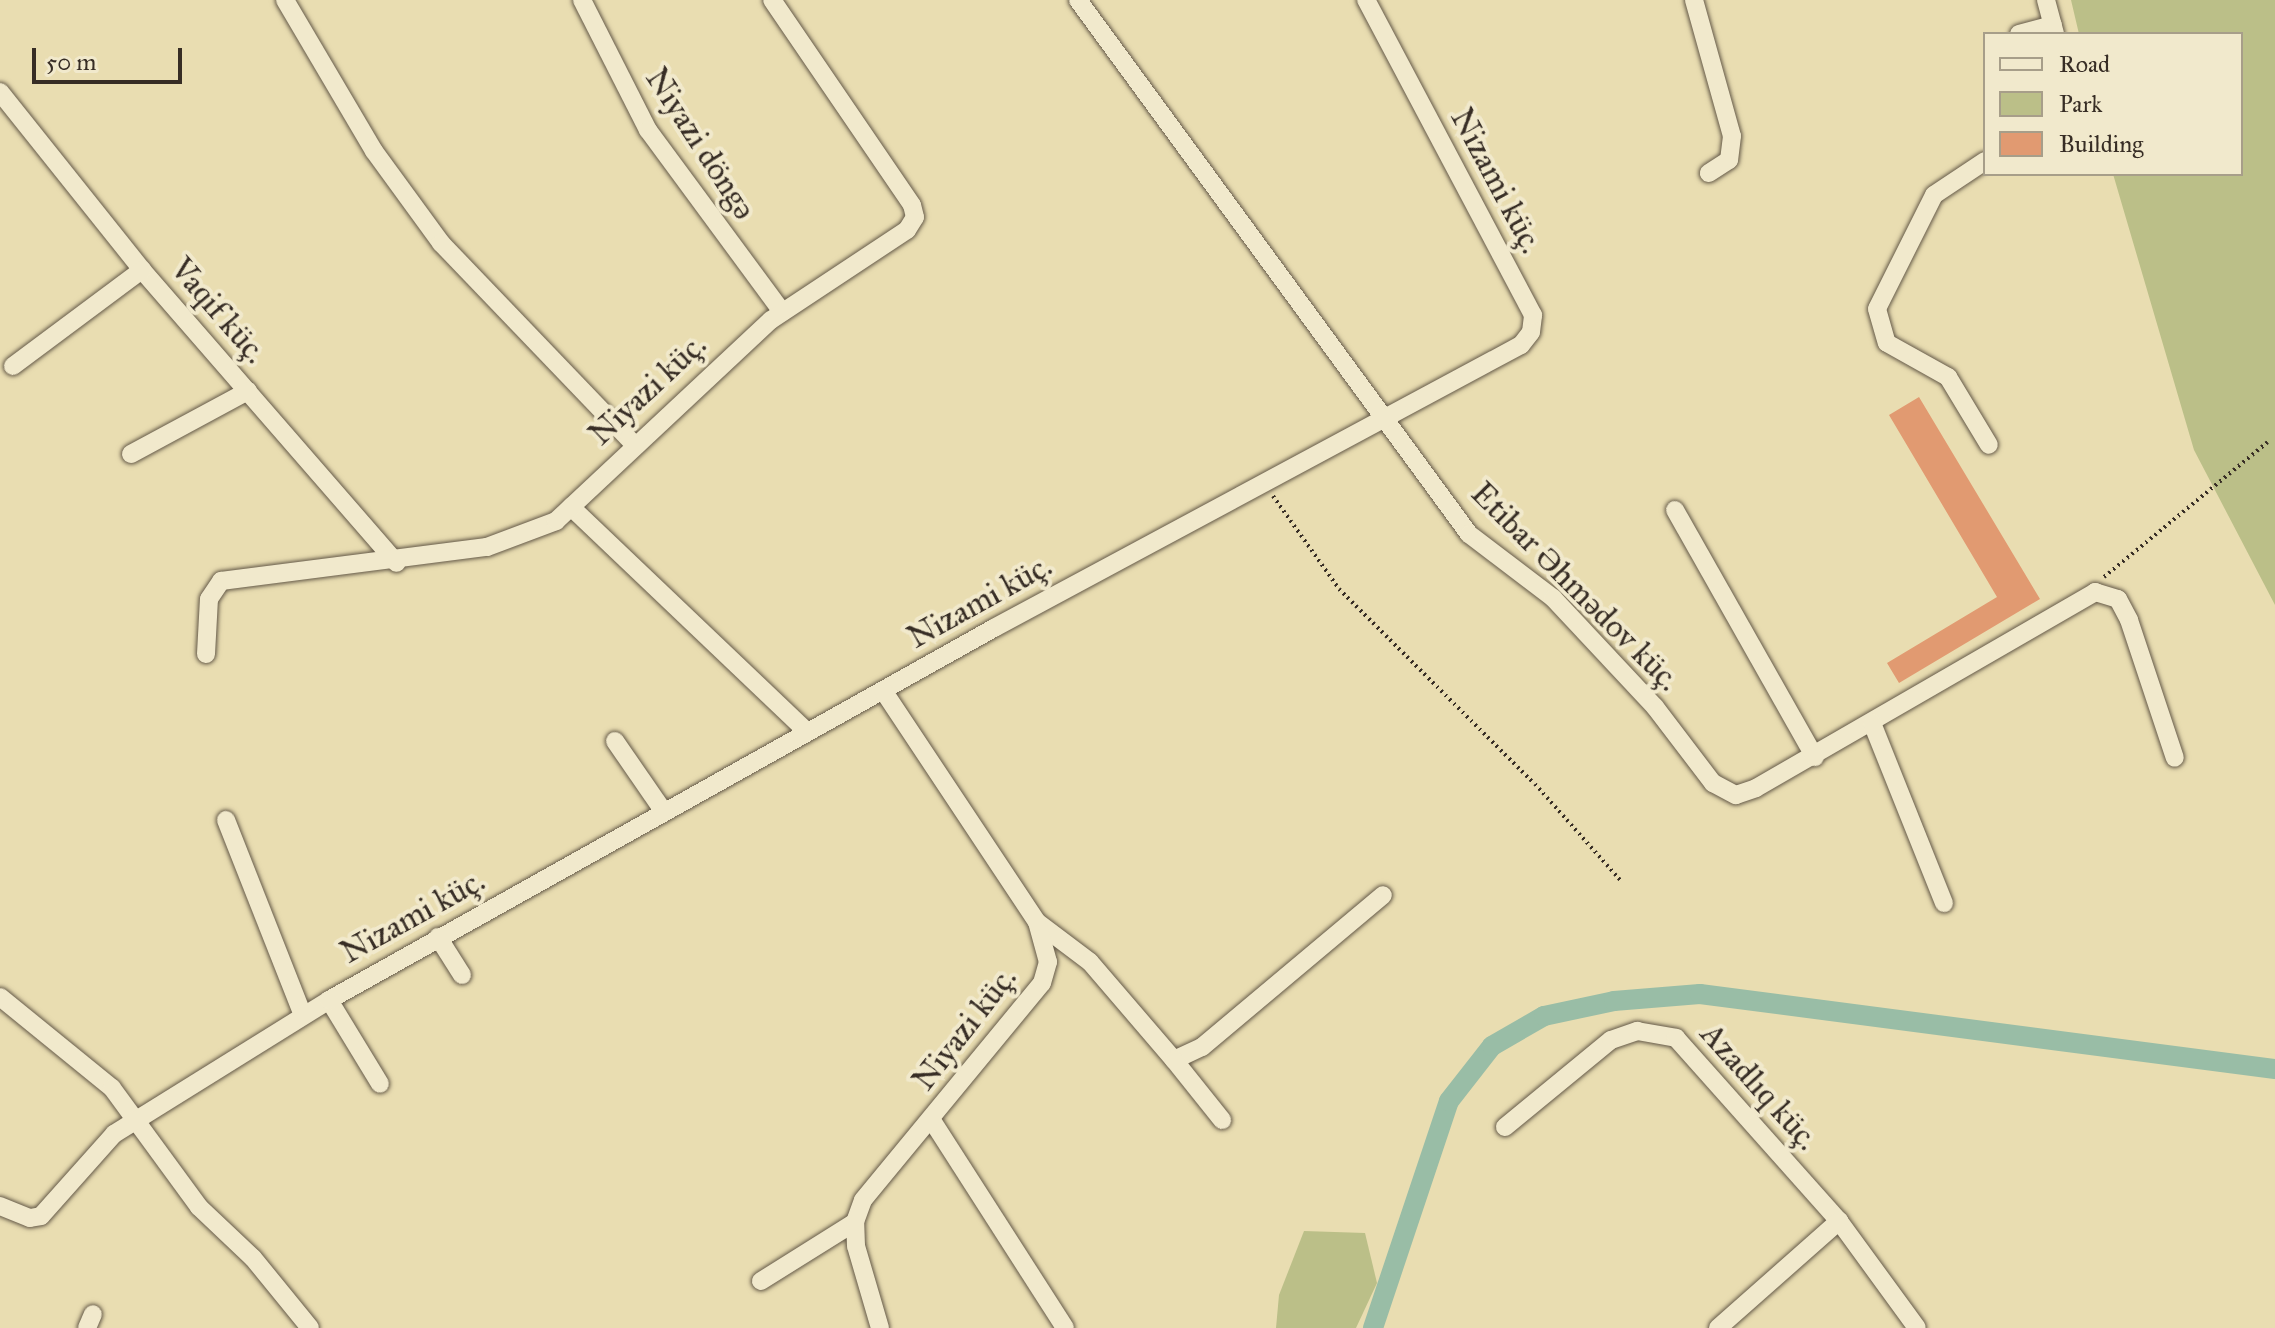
<!DOCTYPE html>
<html>
<head>
<meta charset="utf-8">
<style>
  body { margin:0 }
  #map { position:relative; width:2275px; height:1328px; overflow:hidden; background:#e9ddb1; font-family:"IM FELL Great Primer",serif }
  div>[style] { position:absolute }
  [style*='--x'] { left:calc(var(--x)*1px); top:calc(var(--y)*1px); width:calc(var(--w)*1px); rotate:calc(var(--a)*1deg) }
  .green>* { inset:0; background:#bbbf88 }
  .canal>* { height:20px; margin:-10px; padding:0 10px; transform-origin:10px; border-radius:10px; background:#99bda6 }
  .building>* { inset:0; background:#e19a71 }
  .path>* { height:4px; margin-top:-2px; transform-origin:0; background:repeating-linear-gradient(90deg,#372d25 0 2px,transparent 0 6px) }
  .roads { filter:drop-shadow(0 0 2px #645948) drop-shadow(0 0 2px #645948) }
  .street>* { height:18px; margin:-9px; padding:0 9px; transform-origin:9px; border-radius:9px; background:#f1e9cc }
  span { translate:-50% -50%; white-space:nowrap; text-align:center; line-height:1.15; -webkit-text-stroke:8px #f1e9cc; paint-order:stroke }
  .street-label { font-size:32px; color:#372d25 }
  .legend { position:absolute; left:1983px; top:32px; width:260px; height:144px; box-sizing:border-box; background:#f1e9cc; border:2px solid #a79e89; margin:0; padding:10px 14px; list-style:none; font-size:24px; color:#372d25 }
  .legend li { display:flex; align-items:center; gap:16px; height:40px }
  .legend b { width:40px; border:2px solid #a79e89 }
  .scale { position:absolute; left:32px; top:48px; width:150px; height:36px; box-sizing:border-box; border:4px solid #372d25; border-top:0; padding-left:10px; font-size:24px; line-height:28px; white-space:nowrap; color:#372d25; -webkit-text-stroke:6px #f1e9cc; paint-order:stroke }
</style>
</head>
<body>
<div id="map">
  <div class="green">
    <i style="clip-path:polygon(2071px 0,2275px 0,2275px 605px,2194px 450px,2113px 174px,2241px 174px,2241px 34px,2079px 34px)"></i>
    <i style="clip-path:polygon(1304px 1231px,1365px 1233px,1377px 1283px,1356px 1328px,1276px 1328px,1279px 1295px)"></i>
  </div>
  <div class="canal">
    <i style="--x:1373;--y:1328;--w:239;--a:-71.5"></i>
    <i style="--x:1449;--y:1101;--w:70;--a:-52"></i>
    <i style="--x:1492;--y:1046;--w:60;--a:-30"></i>
    <i style="--x:1544;--y:1016;--w:72;--a:-12.1"></i>
    <i style="--x:1614;--y:1001;--w:86;--a:-4.7"></i>
    <i style="--x:1700;--y:994;--w:580;--a:7.43"></i>
  </div>
  <div class="building">
    <i style="clip-path:polygon(1919px 397px,2040px 599px,1899px 683px,1887px 663px,1997px 597px,1889px 415px)"></i>
  </div>
  <div class="path">
    <i style="--x:1273;--y:496;--w:114;--a:54.6"></i>
    <i style="--x:1339;--y:589;--w:276;--a:44.9"></i>
    <i style="--x:1535;--y:784;--w:131;--a:48.4"></i>
    <i style="--x:2104;--y:577;--w:212;--a:-39.5"></i>
  </div>
  <div class="roads">
    <div class="street">
      <i style="--x:285;--y:0;--w:175;--a:59.5"></i>
      <i style="--x:374;--y:151;--w:114;--a:53.9"></i>
      <i style="--x:441;--y:243;--w:279;--a:46.2"></i>
      <i style="--x:582;--y:0;--w:146;--a:63.1"></i>
      <i style="--x:648;--y:130;--w:226;--a:53.6"></i>
      <i style="--x:1078;--y:0;--w:662;--a:53.79"></i>
      <i style="--x:1469;--y:534;--w:106;--a:37.3"></i>
      <i style="--x:1553;--y:598;--w:149;--a:46.9"></i>
      <i style="--x:1655;--y:707;--w:96;--a:52.7"></i>
      <i style="--x:1713;--y:783;--w:26;--a:28"></i>
      <i style="--x:1736;--y:795;--w:21;--a:-19"></i>
      <i style="--x:1756;--y:788;--w:392;--a:-30"></i>
      <i style="--x:2095;--y:592;--w:24;--a:17"></i>
      <i style="--x:2118;--y:599;--w:24;--a:62"></i>
      <i style="--x:2129;--y:620;--w:145;--a:71.6"></i>
      <i style="--x:1694;--y:0;--w:141;--a:74.4"></i>
      <i style="--x:1732;--y:136;--w:24;--a:97"></i>
      <i style="--x:1729;--y:160;--w:24;--a:147"></i>
      <i style="--x:2046;--y:0;--w:35;--a:75"></i>
      <i style="--x:2019;--y:34;--w:35;--a:-15"></i>
      <i style="--x:0;--y:92;--w:228;--a:51.4"></i>
      <i style="--x:142;--y:270;--w:388;--a:49"></i>
      <i style="--x:1985;--y:161;--w:61;--a:146.3"></i>
      <i style="--x:1934;--y:195;--w:127;--a:116.6"></i>
      <i style="--x:1877;--y:309;--w:35;--a:74"></i>
      <i style="--x:1887;--y:343;--w:70;--a:29.1"></i>
      <i style="--x:1948;--y:377;--w:79;--a:58.9"></i>
      <i style="--x:13;--y:366;--w:161;--a:-36.7"></i>
      <i style="--x:131;--y:454;--w:133;--a:-28.3"></i>
      <i style="--x:571;--y:507;--w:326;--a:43.6"></i>
      <i style="--x:1675;--y:510;--w:284;--a:60.5"></i>
      <i style="--x:206;--y:654;--w:55;--a:-86.9"></i>
      <i style="--x:209;--y:599;--w:22;--a:-56"></i>
      <i style="--x:221;--y:581;--w:268;--a:-7.3"></i>
      <i style="--x:487;--y:547;--w:74;--a:-20.6"></i>
      <i style="--x:556;--y:521;--w:294;--a:-43.1"></i>
      <i style="--x:771;--y:320;--w:163;--a:-33.5"></i>
      <i style="--x:907;--y:230;--w:15;--a:-58"></i>
      <i style="--x:915;--y:217;--w:12;--a:-104"></i>
      <i style="--x:912;--y:205;--w:248;--a:-124.3"></i>
      <i style="--x:1872;--y:723;--w:194;--a:68.2"></i>
      <i style="--x:615;--y:741;--w:86;--a:55.4"></i>
      <i style="--x:226;--y:820;--w:210;--a:68.5"></i>
      <i style="--x:1037;--y:922;--w:66;--a:37"></i>
      <i style="--x:1090;--y:962;--w:129;--a:49.4"></i>
      <i style="--x:1174;--y:1060;--w:31;--a:-25"></i>
      <i style="--x:1202;--y:1047;--w:236;--a:-40"></i>
      <i style="--x:438;--y:937;--w:45;--a:57.7"></i>
      <i style="--x:0;--y:997;--w:144;--a:39.1"></i>
      <i style="--x:112;--y:1088;--w:147;--a:53.8"></i>
      <i style="--x:199;--y:1207;--w:74;--a:43.4"></i>
      <i style="--x:253;--y:1258;--w:90;--a:50.8"></i>
      <i style="--x:329;--y:1000;--w:98;--a:58.7"></i>
      <i style="--x:1174;--y:1060;--w:77;--a:51.3"></i>
      <i style="--x:931;--y:1119;--w:248;--a:57.3"></i>
      <i style="--x:1505;--y:1127;--w:137;--a:-39.4"></i>
      <i style="--x:1611;--y:1040;--w:28;--a:-19"></i>
      <i style="--x:1637;--y:1031;--w:40;--a:10"></i>
      <i style="--x:1676;--y:1038;--w:245;--a:48.3"></i>
      <i style="--x:1839;--y:1221;--w:132;--a:53.9"></i>
      <i style="--x:0;--y:1206;--w:32;--a:22"></i>
      <i style="--x:30;--y:1218;--w:11;--a:-10"></i>
      <i style="--x:41;--y:1216;--w:110;--a:-48.3"></i>
      <i style="--x:114;--y:1134;--w:253;--a:-31.9"></i>
      <i style="--x:329;--y:1000;--w:762;--a:-29.22"></i>
      <i style="--x:994;--y:628;--w:598;--a:-28.24"></i>
      <i style="--x:1521;--y:345;--w:16;--a:-52"></i>
      <i style="--x:1531;--y:332;--w:17;--a:-83"></i>
      <i style="--x:1533;--y:315;--w:357;--a:-117.9"></i>
      <i style="--x:761;--y:1281;--w:111;--a:-32.1"></i>
      <i style="--x:87;--y:1328;--w:15;--a:-67"></i>
      <i style="--x:880;--y:1328;--w:85;--a:-106.3"></i>
      <i style="--x:856;--y:1246;--w:24;--a:-92"></i>
      <i style="--x:855;--y:1222;--w:23;--a:-70"></i>
      <i style="--x:863;--y:1200;--w:281;--a:-50.5"></i>
      <i style="--x:1042;--y:983;--w:22;--a:-74"></i>
      <i style="--x:1048;--y:962;--w:41;--a:-105.4"></i>
      <i style="--x:1037;--y:922;--w:278;--a:-123.6"></i>
      <i style="--x:1718;--y:1328;--w:162;--a:-41.5"></i>
    </div>
  </div>
  <div class="street-label">
    <span style="left:700px;top:144px;rotate:57deg">Niyazi döngə</span>
    <span style="left:1496px;top:181px;rotate:62deg">Nizami küç.</span>
    <span style="left:218px;top:311px;rotate:49deg">Vaqif küç.</span>
    <span style="left:648px;top:390px;rotate:-43deg">Niyazi küç.</span>
    <span style="left:1575px;top:587px;rotate:45deg">Etibar Əhmədov küç.</span>
    <span style="left:980px;top:602px;rotate:-29deg">Nizami küç.</span>
    <span style="left:413px;top:917px;rotate:-29deg">Nizami küç.</span>
    <span style="left:965px;top:1029px;rotate:-52deg">Niyazi küç.</span>
    <span style="left:1759px;top:1087px;rotate:48deg">Azadlıq küç.</span>
  </div>
  <ul class="legend">
  <li><b style="height:10px;background:#f1e9cc"></b>Road</li>
  <li><b style="height:22px;background:#bbbf88"></b>Park</li>
  <li><b style="height:22px;background:#e19a71"></b>Building</li>
  </ul>
  <div class="scale">50 m</div>
</div>
</body>
</html>
